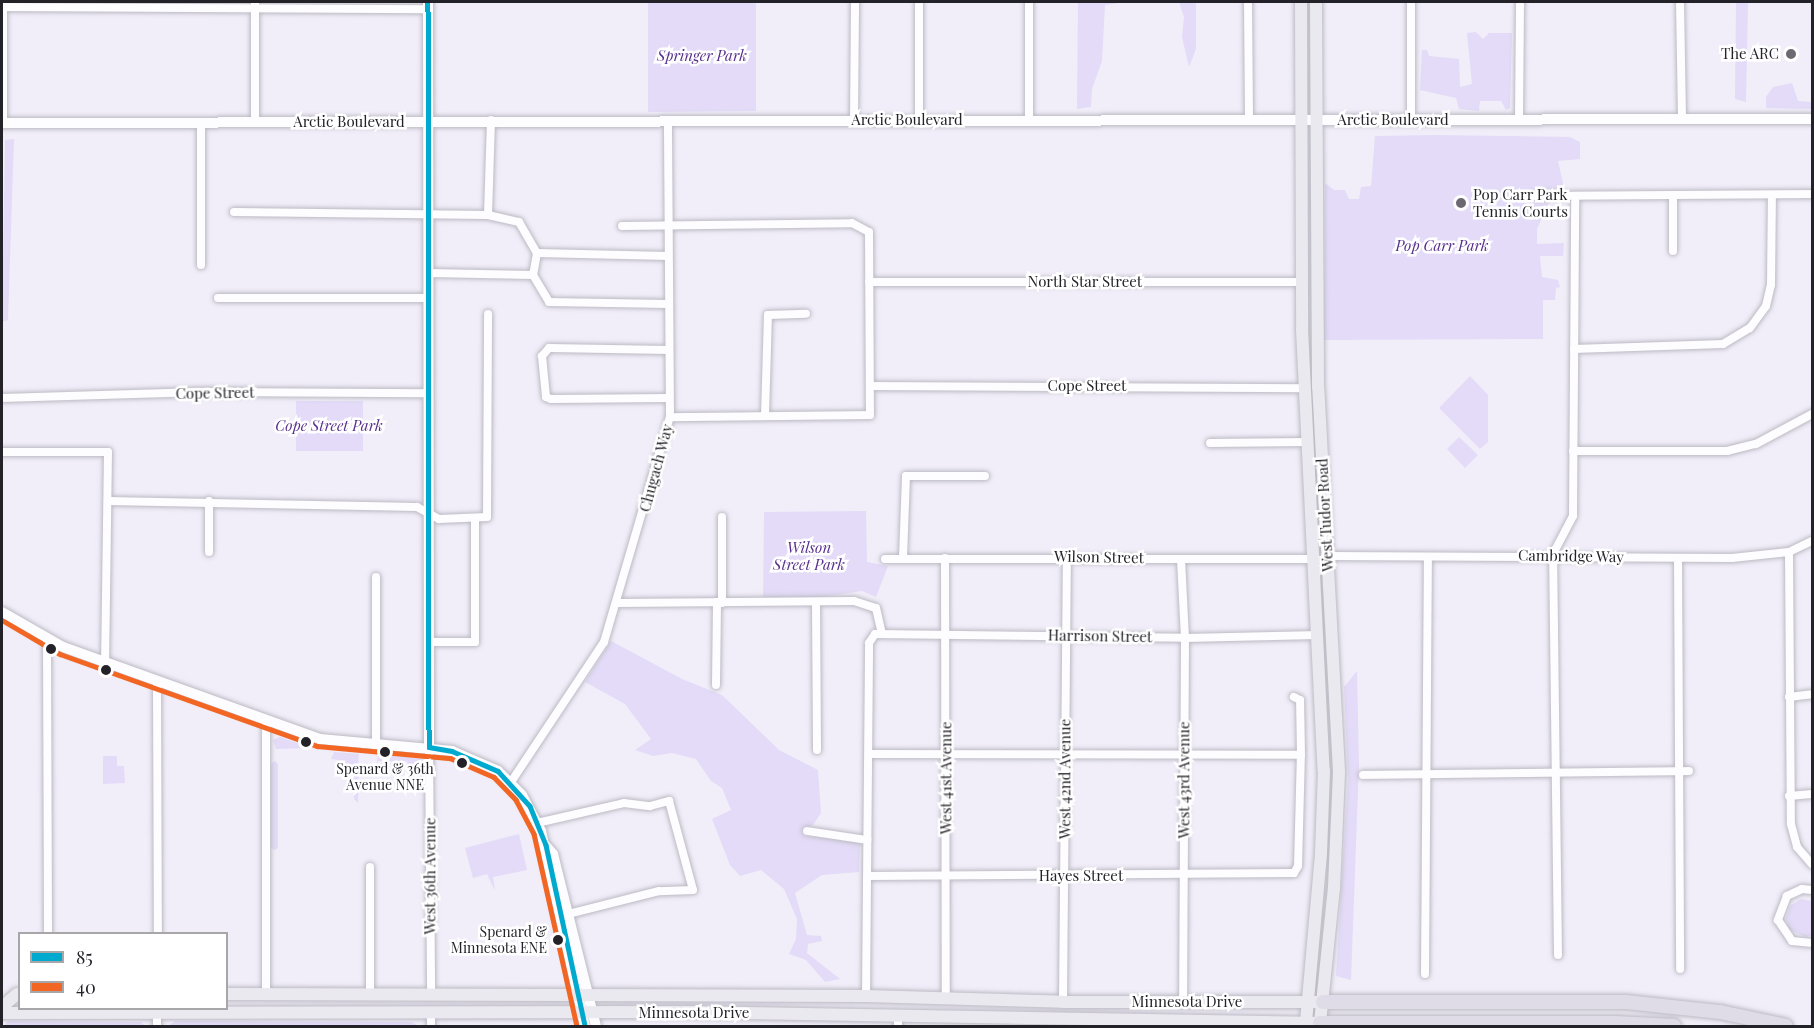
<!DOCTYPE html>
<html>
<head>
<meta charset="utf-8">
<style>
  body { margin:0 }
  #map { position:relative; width:1814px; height:1028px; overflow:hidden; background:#f1eef9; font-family:"Playfair Display",serif }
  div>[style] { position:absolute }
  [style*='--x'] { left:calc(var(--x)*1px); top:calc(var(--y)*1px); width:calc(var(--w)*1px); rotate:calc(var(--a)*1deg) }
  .green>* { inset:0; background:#e3dbf7 }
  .roads { filter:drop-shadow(0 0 2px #bcbac3) drop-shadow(0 0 2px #bcbac3) }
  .minor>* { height:8px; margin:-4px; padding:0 4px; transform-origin:4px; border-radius:4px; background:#fdfcfe }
  .secondary>* { height:10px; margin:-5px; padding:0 5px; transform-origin:5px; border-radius:5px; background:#fdfcfe }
  .primary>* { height:12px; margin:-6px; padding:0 6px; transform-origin:6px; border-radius:6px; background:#ebe9f0 }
  .motorway>* { height:14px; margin:-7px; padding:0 7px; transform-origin:7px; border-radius:7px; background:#dfdbe7 }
  .bus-1>* { height:4.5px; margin:-2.25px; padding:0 2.25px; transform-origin:2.25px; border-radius:2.25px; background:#00a9ce }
  .bus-2>* { height:4.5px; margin:-2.25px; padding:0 2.25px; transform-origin:2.25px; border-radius:2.25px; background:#f26522 }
  .dots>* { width:16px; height:16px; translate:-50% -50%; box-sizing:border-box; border:3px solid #fff; border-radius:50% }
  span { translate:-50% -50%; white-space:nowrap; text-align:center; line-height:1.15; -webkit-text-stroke:5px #fff; paint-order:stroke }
  .bus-label { font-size:14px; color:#242229 }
  .right { translate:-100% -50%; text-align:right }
  .poi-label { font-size:15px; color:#242229 }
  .left { translate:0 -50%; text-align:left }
  .park-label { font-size:15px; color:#562f8d; font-style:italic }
  .street-label { font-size:15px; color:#242229 }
  .frame { position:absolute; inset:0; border:3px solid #242229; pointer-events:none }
  .legend { position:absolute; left:18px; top:932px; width:210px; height:78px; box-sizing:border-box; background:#fff; border:2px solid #a7a7a9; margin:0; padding:8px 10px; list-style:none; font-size:18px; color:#242229 }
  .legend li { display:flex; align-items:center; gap:12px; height:30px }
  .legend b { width:30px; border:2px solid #a7a7a9 }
</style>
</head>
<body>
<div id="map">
  <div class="green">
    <i style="clip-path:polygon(648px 2px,756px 2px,756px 111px,648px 112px)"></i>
    <i style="clip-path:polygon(1078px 2px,1126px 2px,1105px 5px,1102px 61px,1092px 89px,1091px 107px,1077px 109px)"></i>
    <i style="clip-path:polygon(1179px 2px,1196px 2px,1196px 49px,1189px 67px,1182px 37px,1184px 17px)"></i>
    <i style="clip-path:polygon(1736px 2px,1748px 2px,1746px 102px,1735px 99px)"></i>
    <i style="clip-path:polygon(1476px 32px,1483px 39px,1489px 33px,1512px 33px,1510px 108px,1506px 110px,1501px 101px,1480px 101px,1479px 111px,1459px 109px,1456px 98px,1420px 90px,1422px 50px,1427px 50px,1429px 56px,1459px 59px,1460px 87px,1472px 84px,1467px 33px)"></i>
    <i style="clip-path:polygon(1792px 83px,1798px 101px,1812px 102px,1812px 109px,1766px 108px,1766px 97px,1773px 87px)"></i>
    <i style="clip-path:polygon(1436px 135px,1570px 137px,1580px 142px,1580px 159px,1558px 161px,1564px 188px,1556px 191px,1557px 202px,1549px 202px,1537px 229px,1537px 244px,1564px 243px,1563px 256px,1540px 256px,1542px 277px,1558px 280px,1560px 287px,1556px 288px,1555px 300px,1543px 300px,1543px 339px,1324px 340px,1325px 183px,1334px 190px,1345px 190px,1349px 199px,1359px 199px,1361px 187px,1371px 186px,1375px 136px)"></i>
    <i style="clip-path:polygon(14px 139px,8px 320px,2px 322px,5px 140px)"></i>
    <i style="clip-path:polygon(1470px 376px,1488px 395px,1488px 442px,1480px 449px,1439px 408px)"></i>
    <i style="clip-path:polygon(296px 401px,363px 401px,363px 451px,296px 451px)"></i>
    <i style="clip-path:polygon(1459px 437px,1478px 455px,1465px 468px,1447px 449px)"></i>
    <i style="clip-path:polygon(866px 511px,867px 562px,888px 566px,876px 597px,862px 591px,816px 598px,763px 598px,764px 512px)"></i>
    <i style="clip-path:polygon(611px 641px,682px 679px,722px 695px,779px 750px,818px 770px,821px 813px,813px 825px,803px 829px,805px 836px,860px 843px,859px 872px,822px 875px,795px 893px,807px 935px,821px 936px,822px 941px,808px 944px,807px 953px,840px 979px,825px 982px,806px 960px,789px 954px,796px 939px,797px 919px,784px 889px,761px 870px,740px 876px,730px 865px,712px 819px,731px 810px,722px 788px,711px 781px,696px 759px,672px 753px,653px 756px,635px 750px,651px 739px,625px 704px,585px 682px)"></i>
    <i style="clip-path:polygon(1357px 671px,1359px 764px,1351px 980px,1336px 976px,1348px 779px,1344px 687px)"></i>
    <i style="clip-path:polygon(280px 737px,308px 747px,308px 748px,276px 749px,273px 740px)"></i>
    <i style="clip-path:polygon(334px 752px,359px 754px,358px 766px,343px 763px,344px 768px,339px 767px,339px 760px,331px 759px)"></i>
    <i style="clip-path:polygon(378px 755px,421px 758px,423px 783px,408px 788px,414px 785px,413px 767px,409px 767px,407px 761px,378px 761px,376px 767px)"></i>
    <i style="clip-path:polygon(103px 756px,117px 756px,117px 766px,124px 766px,125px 783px,103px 784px)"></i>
    <i style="clip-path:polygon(275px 761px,278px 764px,278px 848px,275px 850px,271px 848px,271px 764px)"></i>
    <i style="clip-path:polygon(353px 769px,359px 769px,358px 803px,354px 799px)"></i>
    <i style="clip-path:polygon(519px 834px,527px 870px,493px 877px,495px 891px,487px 874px,473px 878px,465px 848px)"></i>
    <i style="clip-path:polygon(1801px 899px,1812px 901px,1812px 935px,1806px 937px,1789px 930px,1786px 918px,1790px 906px)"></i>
    <i style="clip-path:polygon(8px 1021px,141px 1022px,145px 1026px,4px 1026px)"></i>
    <i style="clip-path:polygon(175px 1021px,412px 1022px,418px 1026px,168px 1026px)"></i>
  </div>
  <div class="roads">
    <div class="minor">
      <i style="--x:1029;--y:2;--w:118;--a:90"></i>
      <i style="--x:1248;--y:2;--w:117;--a:89.5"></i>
      <i style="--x:1680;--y:2;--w:118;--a:89"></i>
      <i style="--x:2;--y:7;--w:426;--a:0.3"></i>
      <i style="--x:1519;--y:119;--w:117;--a:-89.5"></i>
      <i style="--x:854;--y:120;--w:118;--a:-89.5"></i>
      <i style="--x:919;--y:120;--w:118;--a:-90"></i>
      <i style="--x:1411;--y:120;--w:118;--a:-90"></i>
      <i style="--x:255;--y:122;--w:120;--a:-90"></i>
      <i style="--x:3;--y:123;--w:121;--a:-90"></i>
      <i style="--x:1535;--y:196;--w:277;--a:-0.4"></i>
      <i style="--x:234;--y:212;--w:254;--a:0.7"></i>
      <i style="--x:488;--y:215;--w:32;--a:13"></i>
      <i style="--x:519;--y:222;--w:36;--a:60"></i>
      <i style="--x:537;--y:253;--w:22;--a:100"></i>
      <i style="--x:488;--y:215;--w:95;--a:-88.2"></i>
      <i style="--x:622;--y:226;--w:230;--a:-0.7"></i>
      <i style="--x:852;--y:223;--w:19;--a:28"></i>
      <i style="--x:869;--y:232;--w:183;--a:89.7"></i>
      <i style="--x:870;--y:415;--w:200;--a:179.4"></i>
      <i style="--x:1673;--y:251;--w:56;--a:-90"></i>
      <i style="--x:537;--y:253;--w:131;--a:1.3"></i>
      <i style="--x:201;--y:265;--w:143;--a:-90"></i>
      <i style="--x:428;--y:273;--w:105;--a:1.1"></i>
      <i style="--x:533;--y:275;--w:31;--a:59"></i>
      <i style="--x:549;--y:302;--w:119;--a:1"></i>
      <i style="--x:869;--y:282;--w:432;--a:0"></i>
      <i style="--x:218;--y:298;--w:210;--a:0"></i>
      <i style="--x:1574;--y:349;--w:149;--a:-1.9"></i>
      <i style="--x:1723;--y:344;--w:31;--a:-31"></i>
      <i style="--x:1750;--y:328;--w:27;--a:-54"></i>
      <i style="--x:1766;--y:306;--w:22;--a:-77"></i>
      <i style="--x:1771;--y:285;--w:90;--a:-89.4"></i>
      <i style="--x:669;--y:350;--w:120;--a:-179"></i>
      <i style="--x:549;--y:348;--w:11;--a:131"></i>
      <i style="--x:542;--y:356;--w:41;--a:84.4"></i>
      <i style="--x:546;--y:397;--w:5;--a:22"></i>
      <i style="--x:551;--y:399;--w:118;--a:-0.5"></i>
      <i style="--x:870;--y:386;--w:434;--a:0.3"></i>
      <i style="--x:2;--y:398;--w:207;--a:-1.7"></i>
      <i style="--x:209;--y:392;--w:219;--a:0.3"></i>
      <i style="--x:765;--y:415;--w:100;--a:-88.3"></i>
      <i style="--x:768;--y:315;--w:38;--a:-2"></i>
      <i style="--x:1210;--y:443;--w:97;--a:-0.6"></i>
      <i style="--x:1573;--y:451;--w:154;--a:0"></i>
      <i style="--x:1727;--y:451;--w:30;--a:-14"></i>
      <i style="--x:1756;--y:444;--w:64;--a:-28.2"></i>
      <i style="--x:2;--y:452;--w:106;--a:0"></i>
      <i style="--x:108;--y:452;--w:211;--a:90.8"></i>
      <i style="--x:108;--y:501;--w:309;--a:1.1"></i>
      <i style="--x:417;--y:507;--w:25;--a:29"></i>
      <i style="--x:439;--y:519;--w:48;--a:-2.4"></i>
      <i style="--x:487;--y:517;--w:203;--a:-89.7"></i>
      <i style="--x:209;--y:501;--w:51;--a:90"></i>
      <i style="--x:1789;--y:552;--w:272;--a:89.6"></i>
      <i style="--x:1791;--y:824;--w:24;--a:75"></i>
      <i style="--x:1797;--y:847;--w:23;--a:49"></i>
      <i style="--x:1328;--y:556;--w:404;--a:0.3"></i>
      <i style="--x:1732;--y:558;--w:57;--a:-6"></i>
      <i style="--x:1789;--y:552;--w:25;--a:-26"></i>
      <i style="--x:903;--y:558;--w:82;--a:-87.9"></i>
      <i style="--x:906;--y:476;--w:79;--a:0"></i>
      <i style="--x:945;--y:558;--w:439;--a:89.9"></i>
      <i style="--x:885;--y:559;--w:428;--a:0"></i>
      <i style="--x:1181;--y:559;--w:79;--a:87.1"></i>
      <i style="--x:1185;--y:638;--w:364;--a:90.3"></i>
      <i style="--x:1678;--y:559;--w:410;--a:89.7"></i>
      <i style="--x:618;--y:603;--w:236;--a:-0.5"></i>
      <i style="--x:854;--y:601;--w:23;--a:18"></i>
      <i style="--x:876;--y:608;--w:26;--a:77"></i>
      <i style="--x:722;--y:603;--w:86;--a:-90"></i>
      <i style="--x:816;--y:603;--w:147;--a:89.6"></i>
      <i style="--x:47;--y:640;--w:294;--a:89.8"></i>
      <i style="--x:428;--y:642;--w:47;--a:0"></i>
      <i style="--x:475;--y:642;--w:123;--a:-90"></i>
      <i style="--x:157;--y:681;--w:253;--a:89.8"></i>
      <i style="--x:716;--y:685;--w:83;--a:-89.3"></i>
      <i style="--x:1789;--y:697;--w:23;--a:-7"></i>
      <i style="--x:266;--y:720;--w:274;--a:90"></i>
      <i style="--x:376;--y:745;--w:168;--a:-90"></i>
      <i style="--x:429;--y:747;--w:248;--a:89.5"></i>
      <i style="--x:869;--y:754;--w:432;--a:0.1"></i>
      <i style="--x:1363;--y:775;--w:326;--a:-0.7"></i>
      <i style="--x:511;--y:782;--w:168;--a:-56.4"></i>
      <i style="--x:604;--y:642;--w:234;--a:-73.7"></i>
      <i style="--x:670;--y:417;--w:297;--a:-90.4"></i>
      <i style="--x:1789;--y:796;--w:23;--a:-5"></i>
      <i style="--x:537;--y:823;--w:89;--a:-12.9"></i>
      <i style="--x:624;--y:803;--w:26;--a:7"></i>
      <i style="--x:650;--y:806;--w:20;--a:-15"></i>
      <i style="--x:669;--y:801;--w:92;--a:74.9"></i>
      <i style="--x:693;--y:890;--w:34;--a:178"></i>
      <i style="--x:659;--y:891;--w:94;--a:165.8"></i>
      <i style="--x:807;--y:831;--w:61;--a:8.5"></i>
      <i style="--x:370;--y:867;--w:128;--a:90"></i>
      <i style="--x:868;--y:876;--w:426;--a:-0.4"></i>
      <i style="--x:1294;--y:873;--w:8;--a:-60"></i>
      <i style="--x:1298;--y:866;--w:111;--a:-88.5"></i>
      <i style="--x:1301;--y:755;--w:55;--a:-91"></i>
      <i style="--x:1300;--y:700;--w:7;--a:-153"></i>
      <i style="--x:1812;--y:890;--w:10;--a:-174"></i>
      <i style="--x:1802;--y:889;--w:17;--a:155"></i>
      <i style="--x:1787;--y:896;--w:26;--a:111"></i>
      <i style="--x:1778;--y:920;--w:25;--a:56"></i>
      <i style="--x:1792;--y:941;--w:20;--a:6"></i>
      <i style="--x:1558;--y:955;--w:401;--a:-90.7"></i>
      <i style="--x:1553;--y:554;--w:43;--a:-62.2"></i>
      <i style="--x:1573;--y:516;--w:320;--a:-89.6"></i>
      <i style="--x:1425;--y:974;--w:416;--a:-89.6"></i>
      <i style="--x:866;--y:996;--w:353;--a:-89.5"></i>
      <i style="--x:869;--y:643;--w:11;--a:-56"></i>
      <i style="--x:875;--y:634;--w:310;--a:0.7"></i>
      <i style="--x:1185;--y:638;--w:133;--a:-1.3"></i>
      <i style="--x:1063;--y:1002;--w:446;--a:-89.5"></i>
      <i style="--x:157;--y:1013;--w:13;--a:90"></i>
      <i style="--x:431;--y:1013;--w:13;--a:90"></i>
      <i style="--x:898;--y:1026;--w:12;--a:-90"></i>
    </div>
    <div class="secondary">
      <i style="--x:428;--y:2;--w:745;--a:89.92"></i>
      <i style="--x:2;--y:123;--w:1810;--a:-0.13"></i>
      <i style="--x:2;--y:612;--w:70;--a:29.8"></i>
      <i style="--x:63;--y:647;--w:273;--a:19.7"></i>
      <i style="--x:320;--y:739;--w:133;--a:5.2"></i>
      <i style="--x:452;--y:751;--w:50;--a:23.5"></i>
      <i style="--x:498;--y:771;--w:34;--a:45"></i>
      <i style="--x:522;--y:795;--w:41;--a:62.2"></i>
      <i style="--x:541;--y:831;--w:200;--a:77.3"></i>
      <i style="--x:546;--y:846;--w:11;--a:49"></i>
      <i style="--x:553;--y:854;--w:177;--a:76"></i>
    </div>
    <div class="primary">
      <i style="--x:1301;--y:2;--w:327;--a:89.8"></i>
      <i style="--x:1302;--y:329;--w:443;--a:87.2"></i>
      <i style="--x:1324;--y:771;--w:83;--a:92.1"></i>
      <i style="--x:1321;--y:854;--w:169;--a:95.1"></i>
      <i style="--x:226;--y:994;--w:640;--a:0.18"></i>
      <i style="--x:866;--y:996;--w:197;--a:1.7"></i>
      <i style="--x:1063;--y:1002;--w:260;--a:0"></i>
      <i style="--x:2;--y:1007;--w:20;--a:-41"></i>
      <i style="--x:2;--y:1013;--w:687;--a:-0.08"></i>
      <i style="--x:689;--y:1012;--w:631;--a:1"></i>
      <i style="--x:1320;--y:1023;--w:137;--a:-84.1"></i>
      <i style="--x:1334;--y:887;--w:116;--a:-87.5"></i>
      <i style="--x:1339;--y:771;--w:385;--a:-93.1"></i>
      <i style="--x:1318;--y:387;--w:385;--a:-90.3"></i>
    </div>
    <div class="motorway">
      <i style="--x:1323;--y:1002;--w:303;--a:0"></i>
      <i style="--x:1626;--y:1002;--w:95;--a:6.1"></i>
      <i style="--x:1720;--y:1012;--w:67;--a:12"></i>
      <i style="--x:1320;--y:1023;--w:295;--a:0"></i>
      <i style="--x:1615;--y:1023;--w:59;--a:2.9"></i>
    </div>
  </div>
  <div class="bus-1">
    <i style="--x:428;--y:2;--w:745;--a:89.92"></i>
    <i style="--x:429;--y:747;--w:23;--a:10"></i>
    <i style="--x:452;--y:751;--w:50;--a:23.5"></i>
    <i style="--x:498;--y:771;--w:47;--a:47.6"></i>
    <i style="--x:530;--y:806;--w:42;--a:67.7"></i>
    <i style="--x:546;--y:845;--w:185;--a:77.8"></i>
  </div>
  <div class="bus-2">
    <i style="--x:2;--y:620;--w:67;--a:30.4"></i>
    <i style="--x:60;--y:654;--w:273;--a:19.7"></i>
    <i style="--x:317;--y:746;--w:134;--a:5.2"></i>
    <i style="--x:450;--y:758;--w:48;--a:23.4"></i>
    <i style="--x:494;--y:777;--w:32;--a:46"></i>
    <i style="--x:516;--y:800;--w:38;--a:62"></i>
    <i style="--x:534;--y:834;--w:197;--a:77.4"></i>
  </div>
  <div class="dots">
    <i style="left:1791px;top:54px;background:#6c6972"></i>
    <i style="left:1461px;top:203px;background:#6c6972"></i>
    <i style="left:51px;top:649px;background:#242229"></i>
    <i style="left:106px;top:670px;background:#242229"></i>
    <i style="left:306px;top:742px;background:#242229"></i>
    <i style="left:385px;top:752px;background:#242229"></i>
    <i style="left:462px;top:763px;background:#242229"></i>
    <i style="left:558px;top:940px;background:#242229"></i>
  </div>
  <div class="bus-label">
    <span style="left:385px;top:777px">Spenard &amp; 36th<br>Avenue NNE</span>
    <span class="right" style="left:547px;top:940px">Spenard &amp;<br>Minnesota ENE</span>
  </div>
  <div class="poi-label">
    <span class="right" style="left:1779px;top:54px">The ARC</span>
    <span class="left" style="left:1473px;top:203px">Pop Carr Park<br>Tennis Courts</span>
  </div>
  <div class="park-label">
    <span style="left:702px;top:56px">Springer Park</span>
    <span style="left:1442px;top:246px">Pop Carr Park</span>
    <span style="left:329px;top:426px">Cope Street Park</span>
    <span style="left:809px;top:556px">Wilson<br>Street Park</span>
  </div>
  <div class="street-label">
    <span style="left:907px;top:120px">Arctic Boulevard</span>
    <span style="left:1393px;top:120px">Arctic Boulevard</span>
    <span style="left:349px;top:122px">Arctic Boulevard</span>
    <span style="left:1085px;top:282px">North Star Street</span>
    <span style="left:1087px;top:386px">Cope Street</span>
    <span style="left:215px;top:393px;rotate:-1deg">Cope Street</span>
    <span style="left:656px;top:468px;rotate:-75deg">Chugach Way</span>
    <span style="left:1325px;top:515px;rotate:-93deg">West Tudor Road</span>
    <span style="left:1571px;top:556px;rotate:1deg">Cambridge Way</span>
    <span style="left:1099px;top:557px;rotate:1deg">Wilson Street</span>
    <span style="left:1100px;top:636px;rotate:1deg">Harrison Street</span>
    <span style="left:946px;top:778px;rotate:-90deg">West 41st Avenue</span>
    <span style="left:1065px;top:779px;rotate:-90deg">West 42nd Avenue</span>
    <span style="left:1184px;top:780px;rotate:-90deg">West 43rd Avenue</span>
    <span style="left:430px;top:876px;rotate:-90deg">West 36th Avenue</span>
    <span style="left:1081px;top:876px">Hayes Street</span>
    <span style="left:1187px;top:1002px">Minnesota Drive</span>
    <span style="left:694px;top:1013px">Minnesota Drive</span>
  </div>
  <div class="frame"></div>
  <ul class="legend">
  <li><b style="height:8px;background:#00a9ce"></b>85</li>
  <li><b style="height:8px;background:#f26522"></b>40</li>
  </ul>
</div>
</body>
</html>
